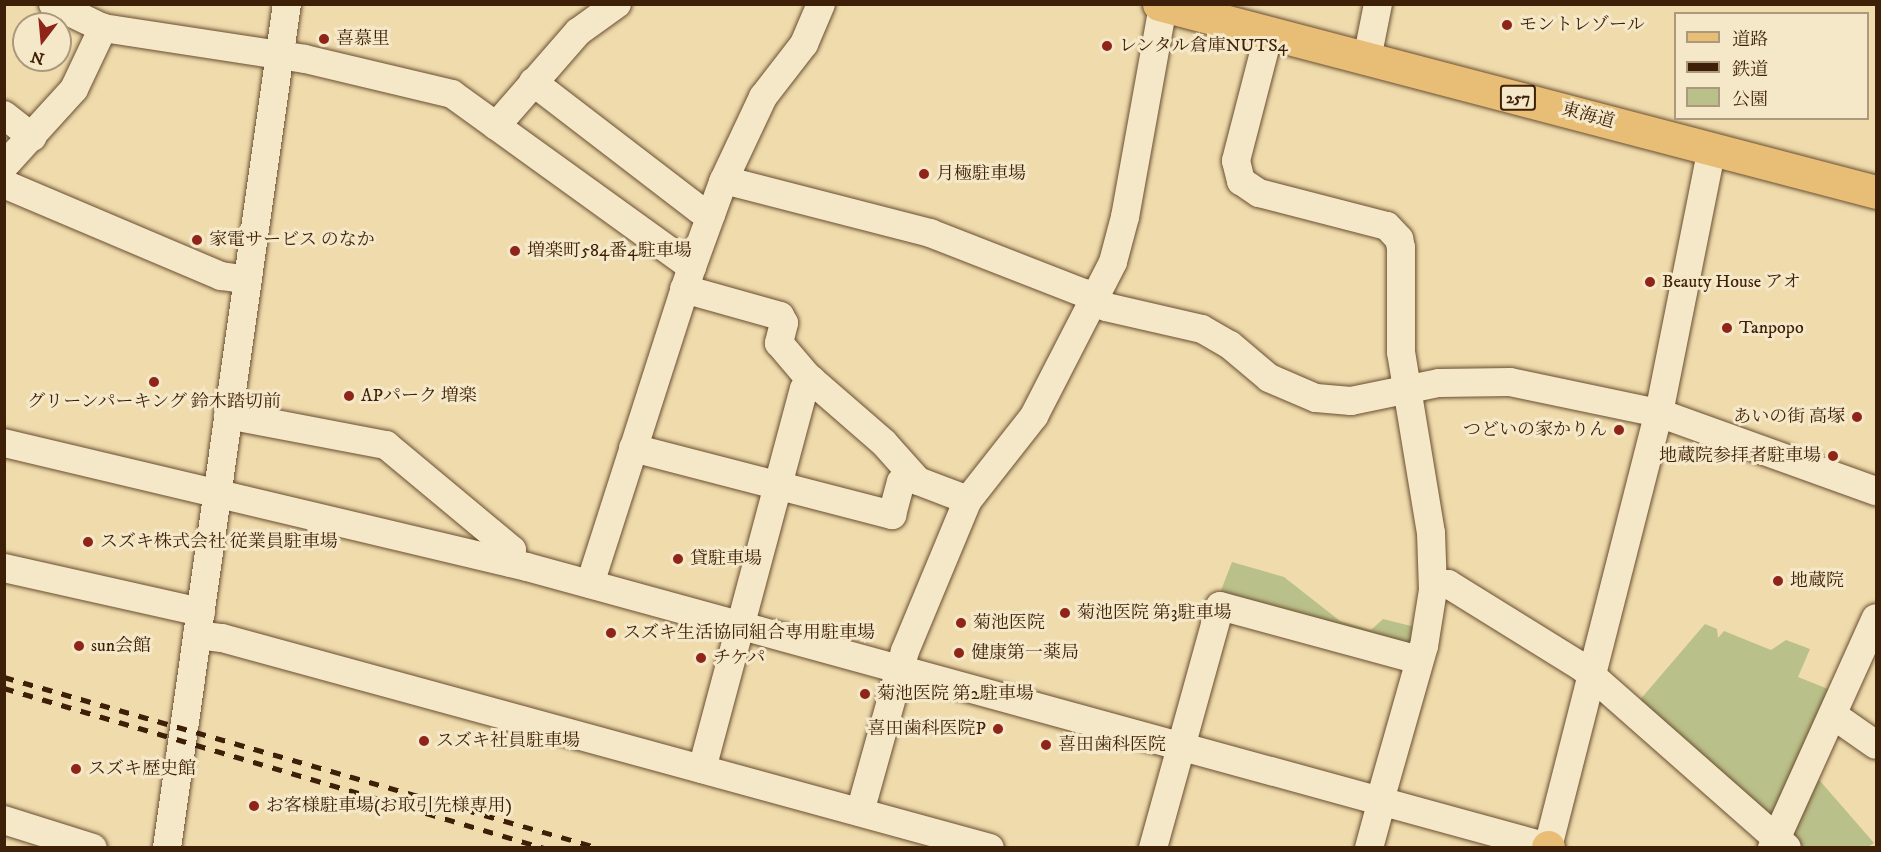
<!DOCTYPE html>
<html>
<head>
<meta charset="utf-8">
<style>
  body { margin:0 }
  #map { position:relative; width:1881px; height:852px; overflow:hidden; background:#efdbac; font-family:"IM FELL DW Pica","Noto Serif JP",serif }
  div>[style] { position:absolute }
  [style*='--x'] { left:calc(var(--x)*1px); top:calc(var(--y)*1px); width:calc(var(--w)*1px); rotate:calc(var(--a)*1deg) }
  .green>* { inset:0; background:#bac089 }
  .roads { filter:drop-shadow(0 0 2px #6a4e30) drop-shadow(0 0 2px #6a4e30) }
  .minor>* { height:28px; margin:-14px; padding:0 14px; transform-origin:14px; border-radius:14px; background:#f5e8c9 }
  .major>* { height:33px; margin:-16.5px; padding:0 16.5px; transform-origin:16.5px; border-radius:16.5px; background:#e8be76 }
  .highway>* { height:33px; margin:-16.5px; padding:0 16.5px; transform-origin:16.5px; border-radius:16.5px; background:#e8be76 }
  .rail>* { height:4.5px; margin-top:-2.25px; transform-origin:0; background:repeating-linear-gradient(90deg,#3e1f07 0 10px,transparent 0 20px) }
  .dots>* { width:16px; height:16px; translate:-50% -50%; box-sizing:border-box; border:3px solid #f5e8c9; border-radius:50% }
  span { translate:-50% -50%; white-space:nowrap; text-align:center; line-height:1.15; -webkit-text-stroke:6px #f5e8c9; paint-order:stroke }
  .shield-label span { padding:2px 4px; background:#f5e8c9; border:2px solid; border-radius:4px; -webkit-text-stroke-width:0 }
  .shield-label { font-size:16px; color:#3e1f07; font-weight:700 }
  .poi-label { font-size:18px; color:#3e1f07 }
  .left { translate:0 -50%; text-align:left }
  .right { translate:-100% -50%; text-align:right }
  .street-label { font-size:18px; color:#3e1f07 }
  .frame { position:absolute; inset:0; border:6px solid #3e1f07; pointer-events:none }
  .legend { position:absolute; left:1674px; top:12px; width:195px; height:108px; box-sizing:border-box; background:#f5e8c9; border:2px solid #ac987b; margin:0; padding:8px 10px; list-style:none; font-size:18px; color:#3e1f07 }
  .legend li { display:flex; align-items:center; gap:12px; height:30px }
  .legend b { width:30px; border:2px solid #ac987b }
  .north { position:absolute; left:12px; top:12px; width:60px; height:60px; box-sizing:border-box; background:#f5e8c9; border:2px solid #ac987b; border-radius:50%; rotate:196deg; font-size:16px; font-weight:700; line-height:24px; text-align:center; color:#3e1f07 }
  .north::after { content:''; display:block; margin:auto; width:21px; height:27px; background:#8f2418; clip-path:polygon(50% 0,100% 100%,50% 72%,0 100%) }
</style>
</head>
<body>
<div id="map">
  <div class="green">
    <i style="clip-path:polygon(1232px 562px,1284px 577px,1340px 621px,1371px 630px,1383px 619px,1415px 627px,1415px 648px,1220px 593px)"></i>
    <i style="clip-path:polygon(1705px 624px,1717px 629px,1718px 638px,1724px 631px,1771px 650px,1786px 640px,1810px 649px,1798px 677px,1828px 689px,1836px 680px,1771px 819px,1639px 701px)"></i>
    <i style="clip-path:polygon(1814px 774px,1874px 843px,1868px 847px,1796px 847px,1788px 839px)"></i>
  </div>
  <div class="roads">
    <div class="minor">
      <i style="--x:53;--y:4;--w:55;--a:25.6"></i>
      <i style="--x:103;--y:28;--w:204;--a:8.7"></i>
      <i style="--x:305;--y:59;--w:151;--a:13.4"></i>
      <i style="--x:452;--y:94;--w:296;--a:35.8"></i>
      <i style="--x:1269;--y:33;--w:132;--a:104.5"></i>
      <i style="--x:1236;--y:161;--w:21;--a:76"></i>
      <i style="--x:1241;--y:181;--w:22;--a:34"></i>
      <i style="--x:1259;--y:193;--w:132;--a:14.5"></i>
      <i style="--x:1387;--y:226;--w:18;--a:47"></i>
      <i style="--x:1399;--y:239;--w:9;--a:77"></i>
      <i style="--x:1401;--y:248;--w:104;--a:90"></i>
      <i style="--x:1401;--y:352;--w:183;--a:80.6"></i>
      <i style="--x:1431;--y:533;--w:57;--a:88"></i>
      <i style="--x:1433;--y:590;--w:57;--a:99.1"></i>
      <i style="--x:1424;--y:646;--w:160;--a:105.9"></i>
      <i style="--x:1367;--y:59;--w:56;--a:-78.7"></i>
      <i style="--x:533;--y:82;--w:210;--a:37.5"></i>
      <i style="--x:700;--y:210;--w:12;--a:20"></i>
      <i style="--x:4;--y:115;--w:36;--a:38"></i>
      <i style="--x:496;--y:126;--w:125;--a:-48.9"></i>
      <i style="--x:578;--y:32;--w:48;--a:-35.7"></i>
      <i style="--x:4;--y:166;--w:104;--a:-47.7"></i>
      <i style="--x:74;--y:89;--w:68;--a:-64.6"></i>
      <i style="--x:724;--y:180;--w:213;--a:14.4"></i>
      <i style="--x:930;--y:233;--w:165;--a:21.3"></i>
      <i style="--x:1084;--y:293;--w:26;--a:32"></i>
      <i style="--x:1106;--y:307;--w:98;--a:12.9"></i>
      <i style="--x:1202;--y:329;--w:32;--a:30"></i>
      <i style="--x:1230;--y:345;--w:51;--a:40.2"></i>
      <i style="--x:1269;--y:378;--w:51;--a:23.1"></i>
      <i style="--x:1316;--y:398;--w:35;--a:5"></i>
      <i style="--x:1351;--y:401;--w:90;--a:-11.6"></i>
      <i style="--x:1439;--y:383;--w:71;--a:-0.8"></i>
      <i style="--x:1510;--y:382;--w:152;--a:11.8"></i>
      <i style="--x:1659;--y:413;--w:231;--a:19.8"></i>
      <i style="--x:4;--y:184;--w:236;--a:23"></i>
      <i style="--x:221;--y:276;--w:27;--a:8"></i>
      <i style="--x:684;--y:289;--w:100;--a:15.7"></i>
      <i style="--x:780;--y:316;--w:8;--a:60"></i>
      <i style="--x:784;--y:323;--w:21;--a:104"></i>
      <i style="--x:779;--y:343;--w:43;--a:49.7"></i>
      <i style="--x:807;--y:376;--w:102;--a:41"></i>
      <i style="--x:884;--y:443;--w:51;--a:48.2"></i>
      <i style="--x:918;--y:481;--w:53;--a:20.8"></i>
      <i style="--x:228;--y:415;--w:161;--a:10.8"></i>
      <i style="--x:386;--y:445;--w:164;--a:39.8"></i>
      <i style="--x:512;--y:550;--w:13;--a:103"></i>
      <i style="--x:4;--y:443;--w:537;--a:13.34"></i>
      <i style="--x:527;--y:567;--w:1059;--a:15.34"></i>
      <i style="--x:1548;--y:847;--w:448;--a:-75.7"></i>
      <i style="--x:1659;--y:413;--w:270;--a:-78.7"></i>
      <i style="--x:633;--y:448;--w:268;--a:14.5"></i>
      <i style="--x:892;--y:515;--w:34;--a:-75"></i>
      <i style="--x:901;--y:482;--w:12;--a:-48"></i>
      <i style="--x:4;--y:568;--w:202;--a:12.6"></i>
      <i style="--x:590;--y:584;--w:333;--a:-72.2"></i>
      <i style="--x:692;--y:267;--w:90;--a:-70"></i>
      <i style="--x:723;--y:182;--w:94;--a:-64.8"></i>
      <i style="--x:763;--y:97;--w:67;--a:-52.3"></i>
      <i style="--x:804;--y:44;--w:43;--a:-67"></i>
      <i style="--x:1433;--y:584;--w:15;--a:0"></i>
      <i style="--x:1448;--y:584;--w:158;--a:31.8"></i>
      <i style="--x:1582;--y:667;--w:273;--a:41.4"></i>
      <i style="--x:197;--y:635;--w:25;--a:7"></i>
      <i style="--x:222;--y:638;--w:796;--a:15.29"></i>
      <i style="--x:1833;--y:715;--w:52;--a:34.9"></i>
      <i style="--x:702;--y:769;--w:393;--a:-75"></i>
      <i style="--x:804;--y:389;--w:12;--a:-48"></i>
      <i style="--x:860;--y:812;--w:167;--a:-74.4"></i>
      <i style="--x:905;--y:651;--w:164;--a:-67.4"></i>
      <i style="--x:968;--y:500;--w:107;--a:-51.8"></i>
      <i style="--x:1034;--y:416;--w:173;--a:-62.8"></i>
      <i style="--x:1113;--y:262;--w:47;--a:-75.1"></i>
      <i style="--x:1125;--y:217;--w:215;--a:-79.8"></i>
      <i style="--x:4;--y:820;--w:93;--a:17.5"></i>
      <i style="--x:167;--y:848;--w:852;--a:-81.91"></i>
      <i style="--x:1153;--y:848;--w:251;--a:-74.5"></i>
      <i style="--x:1220;--y:606;--w:206;--a:15.2"></i>
      <i style="--x:1369;--y:848;--w:50;--a:-74.8"></i>
      <i style="--x:1772;--y:848;--w:252;--a:-65.7"></i>
    </div>
    <div class="major">
      <i style="--x:1548;--y:847;--w:1;--a:90"></i>
    </div>
    <div class="highway">
      <i style="--x:1159;--y:4;--w:741;--a:14.69"></i>
    </div>
  </div>
  <div class="rail">
    <i style="--x:4;--y:677;--w:619;--a:16.03"></i>
    <i style="--x:4;--y:688;--w:563;--a:16.5"></i>
  </div>
  <div class="dots">
    <i style="left:1507px;top:25px;background:#8f2418"></i>
    <i style="left:324px;top:39px;background:#8f2418"></i>
    <i style="left:1107px;top:46px;background:#8f2418"></i>
    <i style="left:924px;top:174px;background:#8f2418"></i>
    <i style="left:197px;top:240px;background:#8f2418"></i>
    <i style="left:515px;top:251px;background:#8f2418"></i>
    <i style="left:1650px;top:282px;background:#8f2418"></i>
    <i style="left:1727px;top:328px;background:#8f2418"></i>
    <i style="left:154px;top:382px;background:#8f2418"></i>
    <i style="left:349px;top:396px;background:#8f2418"></i>
    <i style="left:1857px;top:417px;background:#8f2418"></i>
    <i style="left:1619px;top:430px;background:#8f2418"></i>
    <i style="left:1833px;top:456px;background:#8f2418"></i>
    <i style="left:88px;top:542px;background:#8f2418"></i>
    <i style="left:678px;top:559px;background:#8f2418"></i>
    <i style="left:1778px;top:581px;background:#8f2418"></i>
    <i style="left:1065px;top:613px;background:#8f2418"></i>
    <i style="left:961px;top:623px;background:#8f2418"></i>
    <i style="left:611px;top:633px;background:#8f2418"></i>
    <i style="left:79px;top:646px;background:#8f2418"></i>
    <i style="left:959px;top:653px;background:#8f2418"></i>
    <i style="left:701px;top:658px;background:#8f2418"></i>
    <i style="left:865px;top:694px;background:#8f2418"></i>
    <i style="left:998px;top:729px;background:#8f2418"></i>
    <i style="left:424px;top:741px;background:#8f2418"></i>
    <i style="left:1046px;top:745px;background:#8f2418"></i>
    <i style="left:76px;top:769px;background:#8f2418"></i>
    <i style="left:254px;top:806px;background:#8f2418"></i>
  </div>
  <div class="shield-label">
    <span style="left:1518px;top:98px">257</span>
  </div>
  <div class="poi-label">
    <span class="left" style="left:1519px;top:25px">モントレゾール</span>
    <span class="left" style="left:336px;top:39px">喜慕里</span>
    <span class="left" style="left:1119px;top:46px">レンタル倉庫NUTS4</span>
    <span class="left" style="left:936px;top:174px">月極駐車場</span>
    <span class="left" style="left:209px;top:240px">家電サービス のなか</span>
    <span class="left" style="left:527px;top:251px">増楽町584番4駐車場</span>
    <span class="left" style="left:1662px;top:282px">Beauty House アオ</span>
    <span class="left" style="left:1739px;top:328px">Tanpopo</span>
    <span class="left" style="left:361px;top:396px">APパーク 増楽</span>
    <span style="left:154px;top:402px">グリーンパーキング 鈴木踏切前</span>
    <span class="right" style="left:1845px;top:417px">あいの街 高塚</span>
    <span class="right" style="left:1607px;top:430px">つどいの家かりん</span>
    <span class="right" style="left:1821px;top:456px">地蔵院参拝者駐車場</span>
    <span class="left" style="left:100px;top:542px">スズキ株式会社 従業員駐車場</span>
    <span class="left" style="left:690px;top:559px">貸駐車場</span>
    <span class="left" style="left:1790px;top:581px">地蔵院</span>
    <span class="left" style="left:1077px;top:613px">菊池医院 第3駐車場</span>
    <span class="left" style="left:973px;top:623px">菊池医院</span>
    <span class="left" style="left:623px;top:633px">スズキ生活協同組合専用駐車場</span>
    <span class="left" style="left:91px;top:646px">sun会館</span>
    <span class="left" style="left:971px;top:653px">健康第一薬局</span>
    <span class="left" style="left:713px;top:658px">チケパ</span>
    <span class="left" style="left:877px;top:694px">菊池医院 第2駐車場</span>
    <span class="right" style="left:986px;top:729px">喜田歯科医院P</span>
    <span class="left" style="left:436px;top:741px">スズキ社員駐車場</span>
    <span class="left" style="left:1058px;top:745px">喜田歯科医院</span>
    <span class="left" style="left:88px;top:769px">スズキ歴史館</span>
    <span class="left" style="left:266px;top:806px">お客様駐車場(お取引先様専用)</span>
  </div>
  <div class="street-label">
    <span style="left:1588px;top:116px;rotate:15deg">東海道</span>
  </div>
  <div class="frame"></div>
  <ul class="legend">
  <li><b style="height:8px;background:#e8be76"></b>道路</li>
  <li><b style="height:8px;background:#3e1f07"></b>鉄道</li>
  <li><b style="height:16px;background:#bac089"></b>公園</li>
  </ul>
  <div class="north">N</div>
</div>
</body>
</html>
